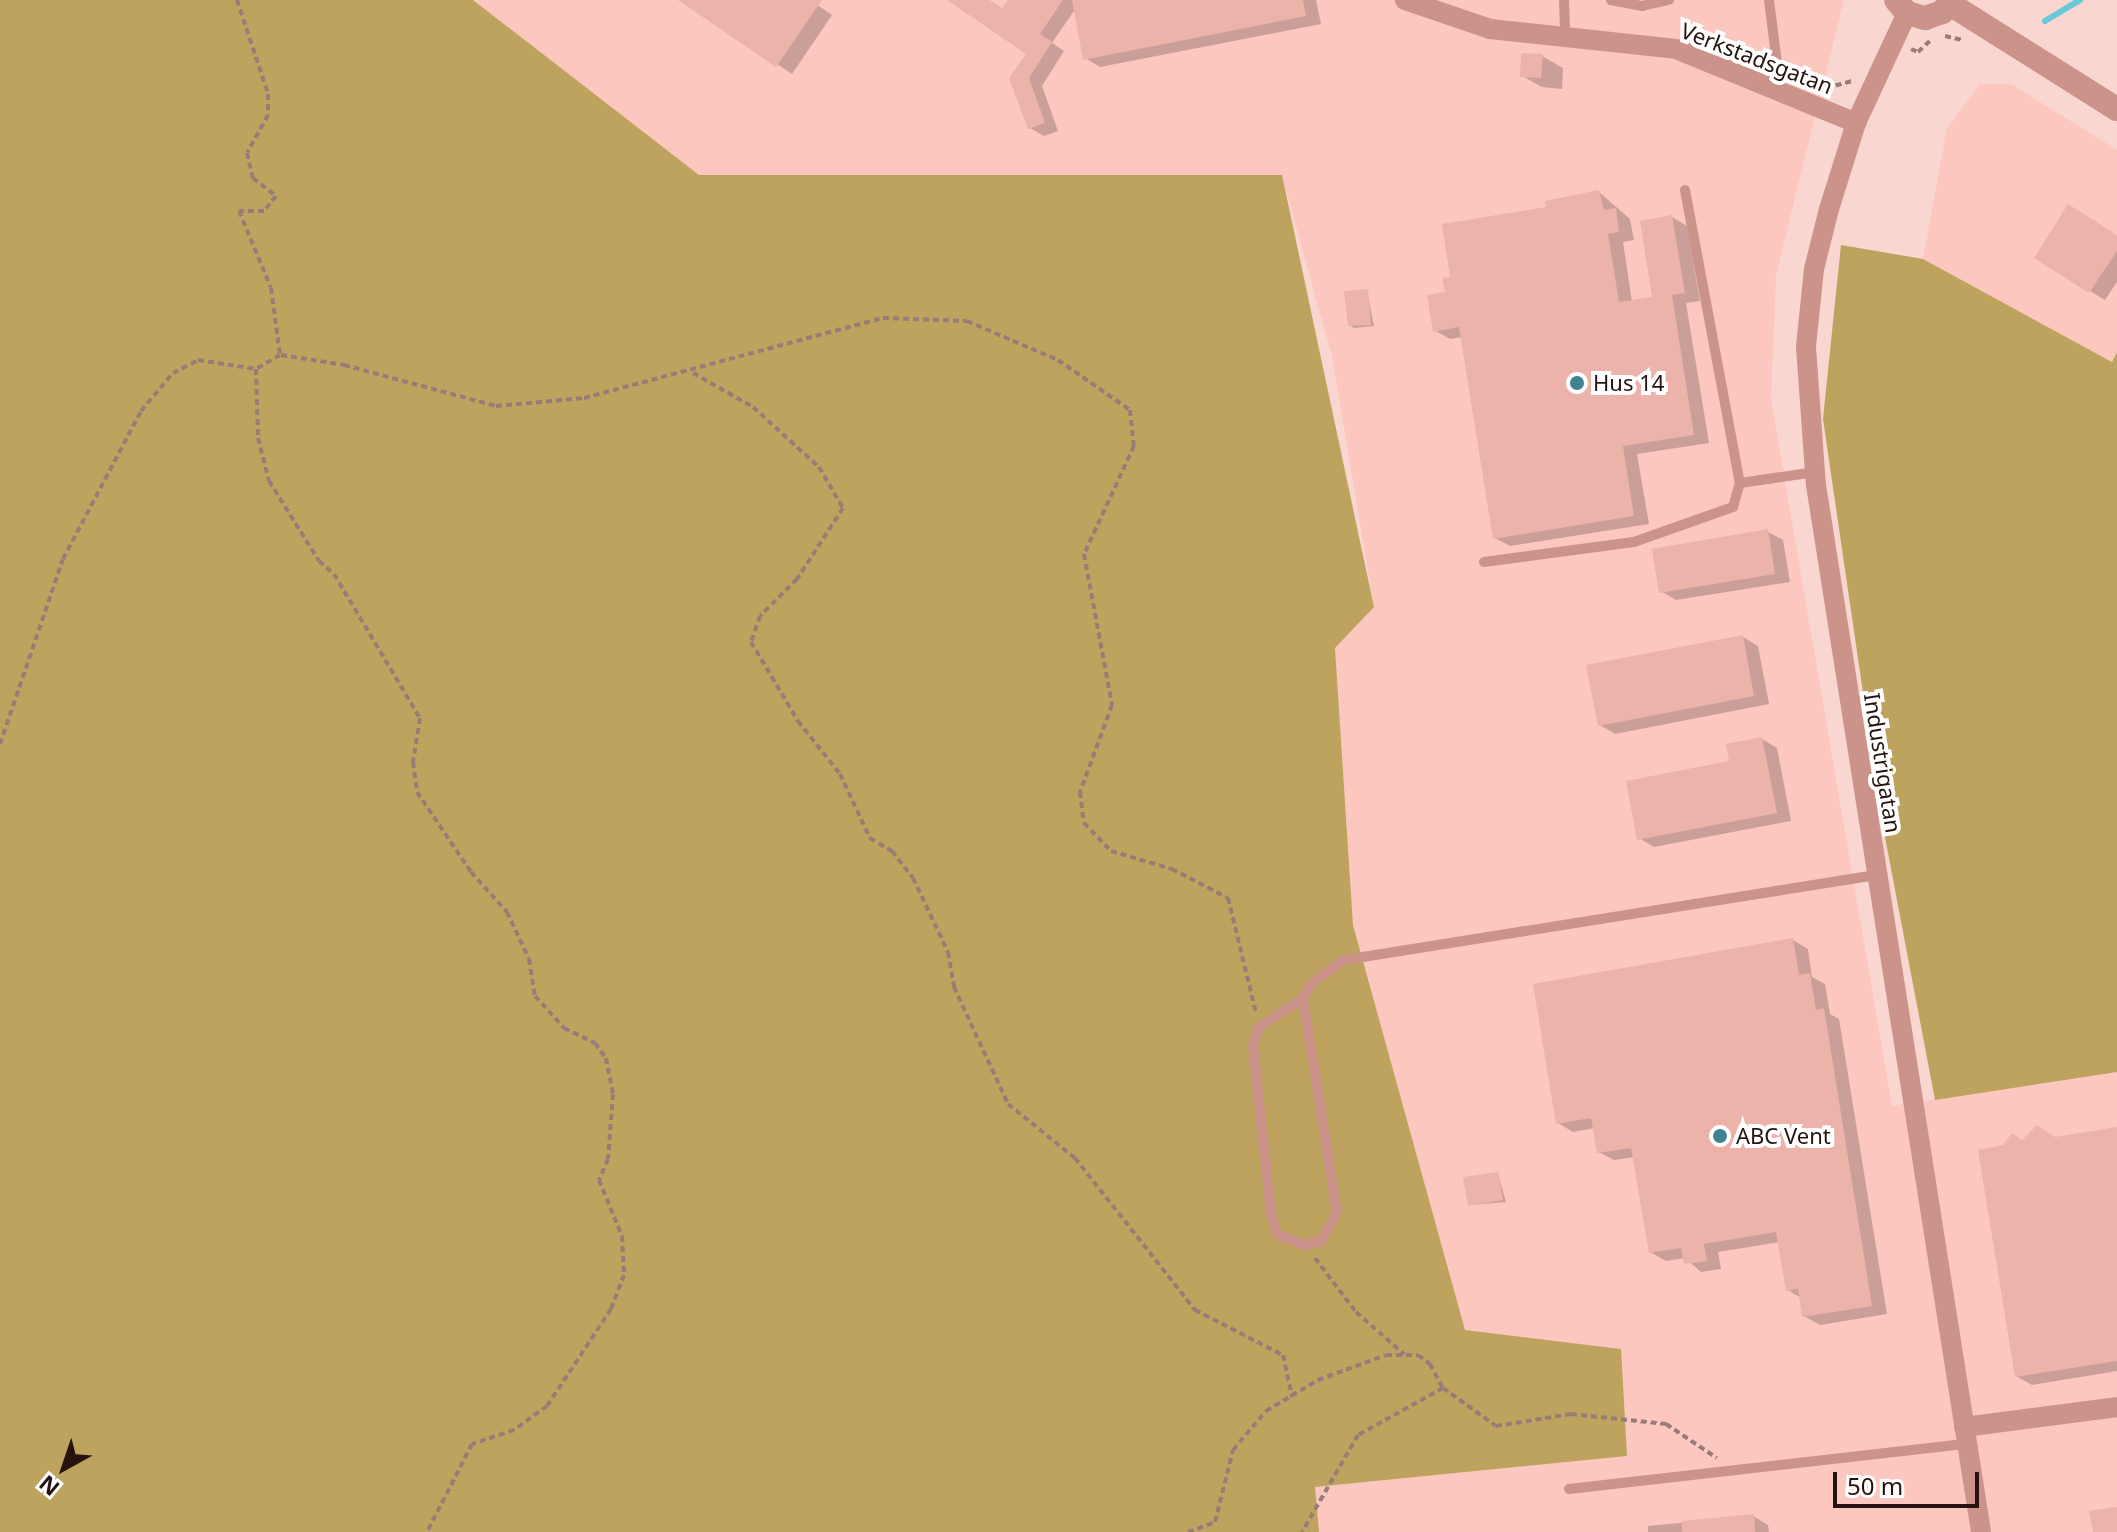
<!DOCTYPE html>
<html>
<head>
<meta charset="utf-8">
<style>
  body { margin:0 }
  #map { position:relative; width:2117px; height:1532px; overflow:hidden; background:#f9d6d0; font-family:"Noto Sans",sans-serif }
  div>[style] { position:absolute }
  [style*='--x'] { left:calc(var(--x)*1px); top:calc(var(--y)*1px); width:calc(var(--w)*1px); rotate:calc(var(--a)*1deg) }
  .built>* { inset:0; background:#fcc7be }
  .forest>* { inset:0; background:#bda35d }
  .shadow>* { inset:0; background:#0003 }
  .stream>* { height:6px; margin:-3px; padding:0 3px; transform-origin:3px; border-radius:3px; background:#67c9d9 }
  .building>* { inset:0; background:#ecb3aa }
  .path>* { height:4px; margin-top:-2px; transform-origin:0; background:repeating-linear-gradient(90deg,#987c77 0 6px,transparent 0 10px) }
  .service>* { height:10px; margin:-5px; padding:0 5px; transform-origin:5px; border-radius:5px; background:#cb9389 }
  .minor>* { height:20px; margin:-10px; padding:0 10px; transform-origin:10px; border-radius:10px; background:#cb9389 }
  .tertiary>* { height:24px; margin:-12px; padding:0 12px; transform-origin:12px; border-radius:12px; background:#cb9389 }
  .dots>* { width:22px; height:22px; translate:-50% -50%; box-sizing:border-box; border:4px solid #fff; border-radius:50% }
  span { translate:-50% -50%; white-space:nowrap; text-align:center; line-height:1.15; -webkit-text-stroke:8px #fff; paint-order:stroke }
  .street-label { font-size:22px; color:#26120f }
  .poi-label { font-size:22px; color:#26120f }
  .left { translate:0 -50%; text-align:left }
  .north { position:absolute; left:24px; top:1428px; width:80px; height:80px; -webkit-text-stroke:6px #fff; paint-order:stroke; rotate:220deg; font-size:22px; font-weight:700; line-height:32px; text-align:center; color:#26120f }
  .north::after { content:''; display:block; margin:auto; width:28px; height:36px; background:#26120f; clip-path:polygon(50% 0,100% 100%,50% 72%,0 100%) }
  .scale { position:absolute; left:1833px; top:1472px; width:146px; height:36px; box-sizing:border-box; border:4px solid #26120f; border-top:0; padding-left:10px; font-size:24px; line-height:28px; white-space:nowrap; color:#26120f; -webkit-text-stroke:6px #fff; paint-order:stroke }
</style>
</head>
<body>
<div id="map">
  <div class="built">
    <i style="clip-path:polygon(473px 0,1844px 0,1776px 275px,1771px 399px,1892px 1106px,2117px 1072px,2117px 1532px,1319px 1532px,1314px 1487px,1627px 1456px,1620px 1349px,1465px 1331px,1353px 925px,1335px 647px,1374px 607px,1332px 356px,1282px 176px,699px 175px)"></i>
    <i style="clip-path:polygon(1980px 84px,2011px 84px,2117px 150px,2117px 352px,2112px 362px,1923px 259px,1947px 128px)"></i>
  </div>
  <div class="forest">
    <i style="clip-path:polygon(0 0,473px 0,699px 175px,1282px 175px,1374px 607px,1335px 648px,1353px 925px,1465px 1330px,1621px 1349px,1627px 1456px,1315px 1487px,1319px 1532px,0 1532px)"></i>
    <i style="clip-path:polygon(1841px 245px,1923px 259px,2112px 362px,2117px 352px,2117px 1072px,1935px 1100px,1881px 816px,1823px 419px)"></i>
  </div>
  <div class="shadow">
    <i style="clip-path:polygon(681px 0,810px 0,832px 15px,792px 74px)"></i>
    <i style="clip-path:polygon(950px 0,988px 0,1003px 10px,1010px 0,1316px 0,1321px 24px,1100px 67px,1085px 58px,1076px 8px,1052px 43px,1064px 51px,1042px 86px,1058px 131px,1044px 136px,1030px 128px,1012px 78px,1029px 53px)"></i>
    <i style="clip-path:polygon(1542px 56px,1563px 68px,1562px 89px,1542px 87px,1522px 76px)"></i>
    <i style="clip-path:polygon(1599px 192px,1630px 219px,1634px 240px,1623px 242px,1632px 302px,1655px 299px,1672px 217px,1687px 226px,1700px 301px,1686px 303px,1709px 443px,1637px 454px,1649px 524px,1510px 546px,1495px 538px,1462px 337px,1450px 339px,1434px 330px,1453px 278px,1548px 209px)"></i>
    <i style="clip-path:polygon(2117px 237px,2117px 282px,2105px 300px,2090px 291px)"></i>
    <i style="clip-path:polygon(1367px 291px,1374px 326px,1354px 328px,1350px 325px)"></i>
    <i style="clip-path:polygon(1768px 532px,1783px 540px,1790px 582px,1676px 600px,1661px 591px)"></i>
    <i style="clip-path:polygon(1743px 637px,1758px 646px,1769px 704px,1615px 734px,1600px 725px)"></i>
    <i style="clip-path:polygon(1762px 739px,1777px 748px,1791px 821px,1654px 847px,1639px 838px)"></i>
    <i style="clip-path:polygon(1793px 940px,1808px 949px,1812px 977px,1825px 984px,1830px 1014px,1839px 1019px,1887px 1314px,1820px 1325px,1804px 1316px,1801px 1298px,1788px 1290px,1780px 1242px,1718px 1252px,1721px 1269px,1701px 1272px,1685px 1258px,1666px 1261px,1650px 1252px,1635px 1157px,1614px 1160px,1599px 1152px,1595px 1128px,1573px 1132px,1558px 1123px)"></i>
    <i style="clip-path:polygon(2117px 1129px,2117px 1371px,2032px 1385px,2016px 1376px,2023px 1142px)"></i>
    <i style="clip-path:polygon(1498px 1174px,1506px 1202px,1470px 1205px)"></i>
    <i style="clip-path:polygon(1753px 1516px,1768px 1525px,1769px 1532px,1648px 1532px,1648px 1526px)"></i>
  </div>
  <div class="stream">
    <i style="--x:2045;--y:21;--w:41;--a:-31"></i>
  </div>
  <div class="building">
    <i style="clip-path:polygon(678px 0,822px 0,776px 67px)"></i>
    <i style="clip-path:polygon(947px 0,989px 0,1002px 8px,1008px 0,1063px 0,1040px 34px,1052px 42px,1029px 78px,1045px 123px,1028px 129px,1009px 78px,1026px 54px)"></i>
    <i style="clip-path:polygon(1072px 0,1303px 0,1306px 16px,1083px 60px)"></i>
    <i style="clip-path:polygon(1521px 53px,1543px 54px,1541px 78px,1520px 77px)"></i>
    <i style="clip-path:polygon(1599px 190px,1604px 210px,1616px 208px,1619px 232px,1608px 234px,1619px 302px,1652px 297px,1640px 221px,1672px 215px,1685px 293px,1672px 295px,1694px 435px,1623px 446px,1634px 516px,1493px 539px,1459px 327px,1433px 332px,1427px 295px,1445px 292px,1442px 278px,1450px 277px,1442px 224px,1546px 207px,1545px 201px)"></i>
    <i style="clip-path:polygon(2068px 204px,2117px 235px,2117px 251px,2089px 293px,2034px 258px)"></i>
    <i style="clip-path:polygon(1368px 289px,1371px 325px,1348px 326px,1344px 291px)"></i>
    <i style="clip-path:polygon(1768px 529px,1775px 574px,1659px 593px,1652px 549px)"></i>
    <i style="clip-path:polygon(1743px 635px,1754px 696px,1598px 726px,1586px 665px)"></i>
    <i style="clip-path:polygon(1762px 737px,1777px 813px,1637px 840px,1626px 781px,1729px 761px,1726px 744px)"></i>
    <i style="clip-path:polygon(1793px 938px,1799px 975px,1810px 973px,1816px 1010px,1824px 1008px,1872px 1306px,1802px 1317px,1798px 1289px,1786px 1291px,1776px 1232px,1704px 1244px,1707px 1261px,1684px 1264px,1681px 1248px,1649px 1253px,1631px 1148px,1597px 1153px,1591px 1118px,1556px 1124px,1533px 984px)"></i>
    <i style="clip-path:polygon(2037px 1125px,2055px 1137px,2117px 1127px,2117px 1361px,2015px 1377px,1978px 1150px,2003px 1145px,2012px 1133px,2022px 1140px)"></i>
    <i style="clip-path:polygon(1498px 1172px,1503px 1200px,1468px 1206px,1463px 1177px)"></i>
    <i style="clip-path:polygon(2117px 1507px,2117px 1532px,2093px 1532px,2089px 1511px)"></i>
    <i style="clip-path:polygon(1754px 1514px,1755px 1532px,1682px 1532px,1682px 1521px)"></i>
  </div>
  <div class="path">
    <i style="--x:237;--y:0;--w:99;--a:71.7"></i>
    <i style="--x:268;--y:94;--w:21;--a:90"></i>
    <i style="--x:268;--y:115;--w:43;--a:118.9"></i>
    <i style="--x:247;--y:153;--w:26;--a:77"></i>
    <i style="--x:253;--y:178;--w:29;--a:38"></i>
    <i style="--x:276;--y:196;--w:19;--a:129"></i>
    <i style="--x:264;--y:211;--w:25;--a:180"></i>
    <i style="--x:239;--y:211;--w:83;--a:67.4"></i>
    <i style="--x:271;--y:288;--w:68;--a:82.3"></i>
    <i style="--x:280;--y:355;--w:28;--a:150"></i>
    <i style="--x:256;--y:369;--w:69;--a:88.3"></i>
    <i style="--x:258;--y:438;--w:44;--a:75.7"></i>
    <i style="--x:269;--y:481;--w:94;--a:58"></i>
    <i style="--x:319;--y:561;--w:20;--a:41"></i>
    <i style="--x:334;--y:574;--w:168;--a:59.2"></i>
    <i style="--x:420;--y:718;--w:45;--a:99"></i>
    <i style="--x:413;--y:762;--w:30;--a:82"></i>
    <i style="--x:417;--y:792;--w:97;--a:56"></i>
    <i style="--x:471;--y:872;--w:54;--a:48"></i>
    <i style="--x:507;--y:912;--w:52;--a:64.9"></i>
    <i style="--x:529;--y:959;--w:37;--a:81"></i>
    <i style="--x:535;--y:996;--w:43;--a:47.8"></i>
    <i style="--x:564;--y:1028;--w:34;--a:26"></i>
    <i style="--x:595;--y:1043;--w:19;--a:54"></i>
    <i style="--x:606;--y:1058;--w:37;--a:79"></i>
    <i style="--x:613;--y:1094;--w:65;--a:94.4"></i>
    <i style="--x:608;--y:1159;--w:23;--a:113"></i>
    <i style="--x:599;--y:1180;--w:61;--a:67.7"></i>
    <i style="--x:622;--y:1236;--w:39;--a:87"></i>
    <i style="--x:624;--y:1275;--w:36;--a:111"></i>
    <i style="--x:611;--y:1309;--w:116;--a:123.4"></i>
    <i style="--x:547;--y:1406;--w:41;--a:144"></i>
    <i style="--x:514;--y:1430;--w:44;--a:161.6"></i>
    <i style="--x:472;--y:1444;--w:99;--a:117.1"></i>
    <i style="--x:1945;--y:36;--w:18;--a:13"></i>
    <i style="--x:1911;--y:49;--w:8;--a:23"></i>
    <i style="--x:1918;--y:52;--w:19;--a:-43"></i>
    <i style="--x:1826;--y:88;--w:30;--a:-15"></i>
    <i style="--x:281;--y:355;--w:64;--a:9"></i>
    <i style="--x:344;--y:365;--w:157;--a:15.1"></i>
    <i style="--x:496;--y:406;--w:88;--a:-5.2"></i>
    <i style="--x:584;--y:398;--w:310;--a:-15"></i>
    <i style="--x:883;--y:318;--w:84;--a:2"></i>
    <i style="--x:967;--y:321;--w:99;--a:23.2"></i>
    <i style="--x:1058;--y:360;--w:88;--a:34.8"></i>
    <i style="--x:1130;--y:410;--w:36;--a:84"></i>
    <i style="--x:1134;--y:446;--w:119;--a:114.8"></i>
    <i style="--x:1084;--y:554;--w:154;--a:79.5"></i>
    <i style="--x:1112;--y:705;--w:93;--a:110.2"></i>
    <i style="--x:1080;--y:792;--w:31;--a:83"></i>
    <i style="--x:1084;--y:823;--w:39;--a:46"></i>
    <i style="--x:1111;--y:851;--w:64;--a:16.4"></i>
    <i style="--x:1172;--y:869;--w:63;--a:27.4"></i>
    <i style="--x:1228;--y:898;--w:118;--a:76.3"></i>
    <i style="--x:693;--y:373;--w:69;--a:29.5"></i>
    <i style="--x:753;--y:407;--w:89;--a:42.3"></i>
    <i style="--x:819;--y:467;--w:48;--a:59.7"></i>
    <i style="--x:843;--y:508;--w:85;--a:122.9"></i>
    <i style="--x:797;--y:579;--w:52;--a:135"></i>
    <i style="--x:760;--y:616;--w:28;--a:109"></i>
    <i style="--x:751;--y:642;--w:92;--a:59.3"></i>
    <i style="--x:798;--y:721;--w:68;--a:51.6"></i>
    <i style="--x:840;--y:774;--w:71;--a:64.9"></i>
    <i style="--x:870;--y:838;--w:26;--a:31"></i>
    <i style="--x:892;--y:851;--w:34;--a:52"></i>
    <i style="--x:913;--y:878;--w:82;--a:64.7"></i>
    <i style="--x:948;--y:952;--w:36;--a:80"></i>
    <i style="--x:954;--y:987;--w:129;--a:65.2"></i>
    <i style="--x:1008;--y:1104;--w:86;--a:38.9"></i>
    <i style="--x:1075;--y:1158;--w:194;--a:51.7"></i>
    <i style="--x:1195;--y:1310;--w:99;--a:27.1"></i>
    <i style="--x:1283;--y:1355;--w:43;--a:77.9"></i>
    <i style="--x:0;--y:744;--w:195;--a:-71.2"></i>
    <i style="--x:63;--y:559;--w:167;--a:-62.2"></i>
    <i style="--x:141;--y:411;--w:50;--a:-49.9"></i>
    <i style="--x:173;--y:373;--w:28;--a:-27"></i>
    <i style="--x:198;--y:360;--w:59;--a:8.8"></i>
    <i style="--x:1315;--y:1258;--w:68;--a:52.8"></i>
    <i style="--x:1356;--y:1312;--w:64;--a:41.2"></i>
    <i style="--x:1443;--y:1388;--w:65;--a:35.6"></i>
    <i style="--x:1496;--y:1426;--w:76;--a:-9.1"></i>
    <i style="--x:1571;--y:1414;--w:96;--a:6"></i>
    <i style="--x:1666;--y:1424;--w:61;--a:33.7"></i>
    <i style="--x:1188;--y:1532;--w:29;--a:-20"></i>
    <i style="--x:1215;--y:1522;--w:74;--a:-76"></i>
    <i style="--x:1233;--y:1450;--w:51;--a:-49.8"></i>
    <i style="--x:1266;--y:1411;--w:61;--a:-30.8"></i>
    <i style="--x:1318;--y:1380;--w:72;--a:-20.2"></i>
    <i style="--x:1386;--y:1355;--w:32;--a:0"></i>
    <i style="--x:1418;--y:1355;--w:15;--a:37"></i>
    <i style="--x:1430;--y:1364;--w:27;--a:62"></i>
    <i style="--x:1443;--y:1388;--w:97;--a:151.1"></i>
    <i style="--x:1358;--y:1435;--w:112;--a:120"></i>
  </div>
  <div class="service">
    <i style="--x:1564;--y:0;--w:35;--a:88"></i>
    <i style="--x:1611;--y:0;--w:32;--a:11"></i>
    <i style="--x:1642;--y:6;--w:28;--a:-13"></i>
    <i style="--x:1769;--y:0;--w:72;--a:82.8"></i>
    <i style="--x:1778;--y:71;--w:17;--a:107"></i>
    <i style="--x:1685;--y:190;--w:298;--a:79.4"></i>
    <i style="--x:1740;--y:483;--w:76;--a:-8.3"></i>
    <i style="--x:1484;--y:562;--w:151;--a:-7.6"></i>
    <i style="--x:1634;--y:542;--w:105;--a:-19.5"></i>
    <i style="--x:1733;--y:507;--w:25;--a:-74"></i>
    <i style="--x:1303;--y:998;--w:217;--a:81"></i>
    <i style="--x:1337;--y:1212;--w:33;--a:119"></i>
    <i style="--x:1321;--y:1241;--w:16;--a:166"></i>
    <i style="--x:1305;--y:1245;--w:30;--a:-159"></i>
    <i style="--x:1277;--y:1234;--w:21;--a:-107"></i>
    <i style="--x:1271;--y:1214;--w:170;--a:-96.1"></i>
    <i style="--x:1253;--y:1045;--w:19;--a:-72"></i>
    <i style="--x:1259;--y:1027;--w:53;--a:-33.4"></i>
    <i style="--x:1303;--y:998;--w:17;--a:-59"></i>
    <i style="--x:1312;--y:983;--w:39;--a:-36"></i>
    <i style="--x:1344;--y:960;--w:539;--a:-9.08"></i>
    <i style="--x:1569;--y:1489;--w:400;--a:-6.5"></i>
  </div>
  <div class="minor">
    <i style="--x:1405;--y:0;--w:90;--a:18.8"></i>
    <i style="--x:1490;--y:29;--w:187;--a:6.1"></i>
    <i style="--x:1676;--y:49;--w:195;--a:22.3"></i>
    <i style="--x:1907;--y:13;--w:121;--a:114.9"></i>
    <i style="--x:1856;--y:123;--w:90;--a:107.4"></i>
    <i style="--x:1829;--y:209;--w:62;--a:104"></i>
    <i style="--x:1814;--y:269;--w:78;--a:95.9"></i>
    <i style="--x:1806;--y:347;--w:138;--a:85.9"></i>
    <i style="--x:1816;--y:485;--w:1060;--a:81.04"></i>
    <i style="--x:1964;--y:1427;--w:154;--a:-7.4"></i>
  </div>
  <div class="tertiary">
    <i style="--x:1896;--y:0;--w:17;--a:50"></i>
    <i style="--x:1907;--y:13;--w:19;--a:16"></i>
    <i style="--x:1925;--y:18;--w:18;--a:-19"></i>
    <i style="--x:1942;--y:12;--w:16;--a:-50"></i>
    <i style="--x:1950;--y:4;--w:197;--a:32.2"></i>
  </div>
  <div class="dots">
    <i style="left:1577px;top:383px;background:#3e8490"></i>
    <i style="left:1720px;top:1136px;background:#3e8490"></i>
  </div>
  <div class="street-label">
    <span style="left:1757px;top:58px;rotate:21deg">Verkstadsgatan</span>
    <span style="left:1883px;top:763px;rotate:81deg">Industrigatan</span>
  </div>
  <div class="poi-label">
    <span class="left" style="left:1593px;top:383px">Hus 14</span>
    <span class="left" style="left:1736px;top:1136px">ABC Vent</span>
  </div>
  <div class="north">N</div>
  <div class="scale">50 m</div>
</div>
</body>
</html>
